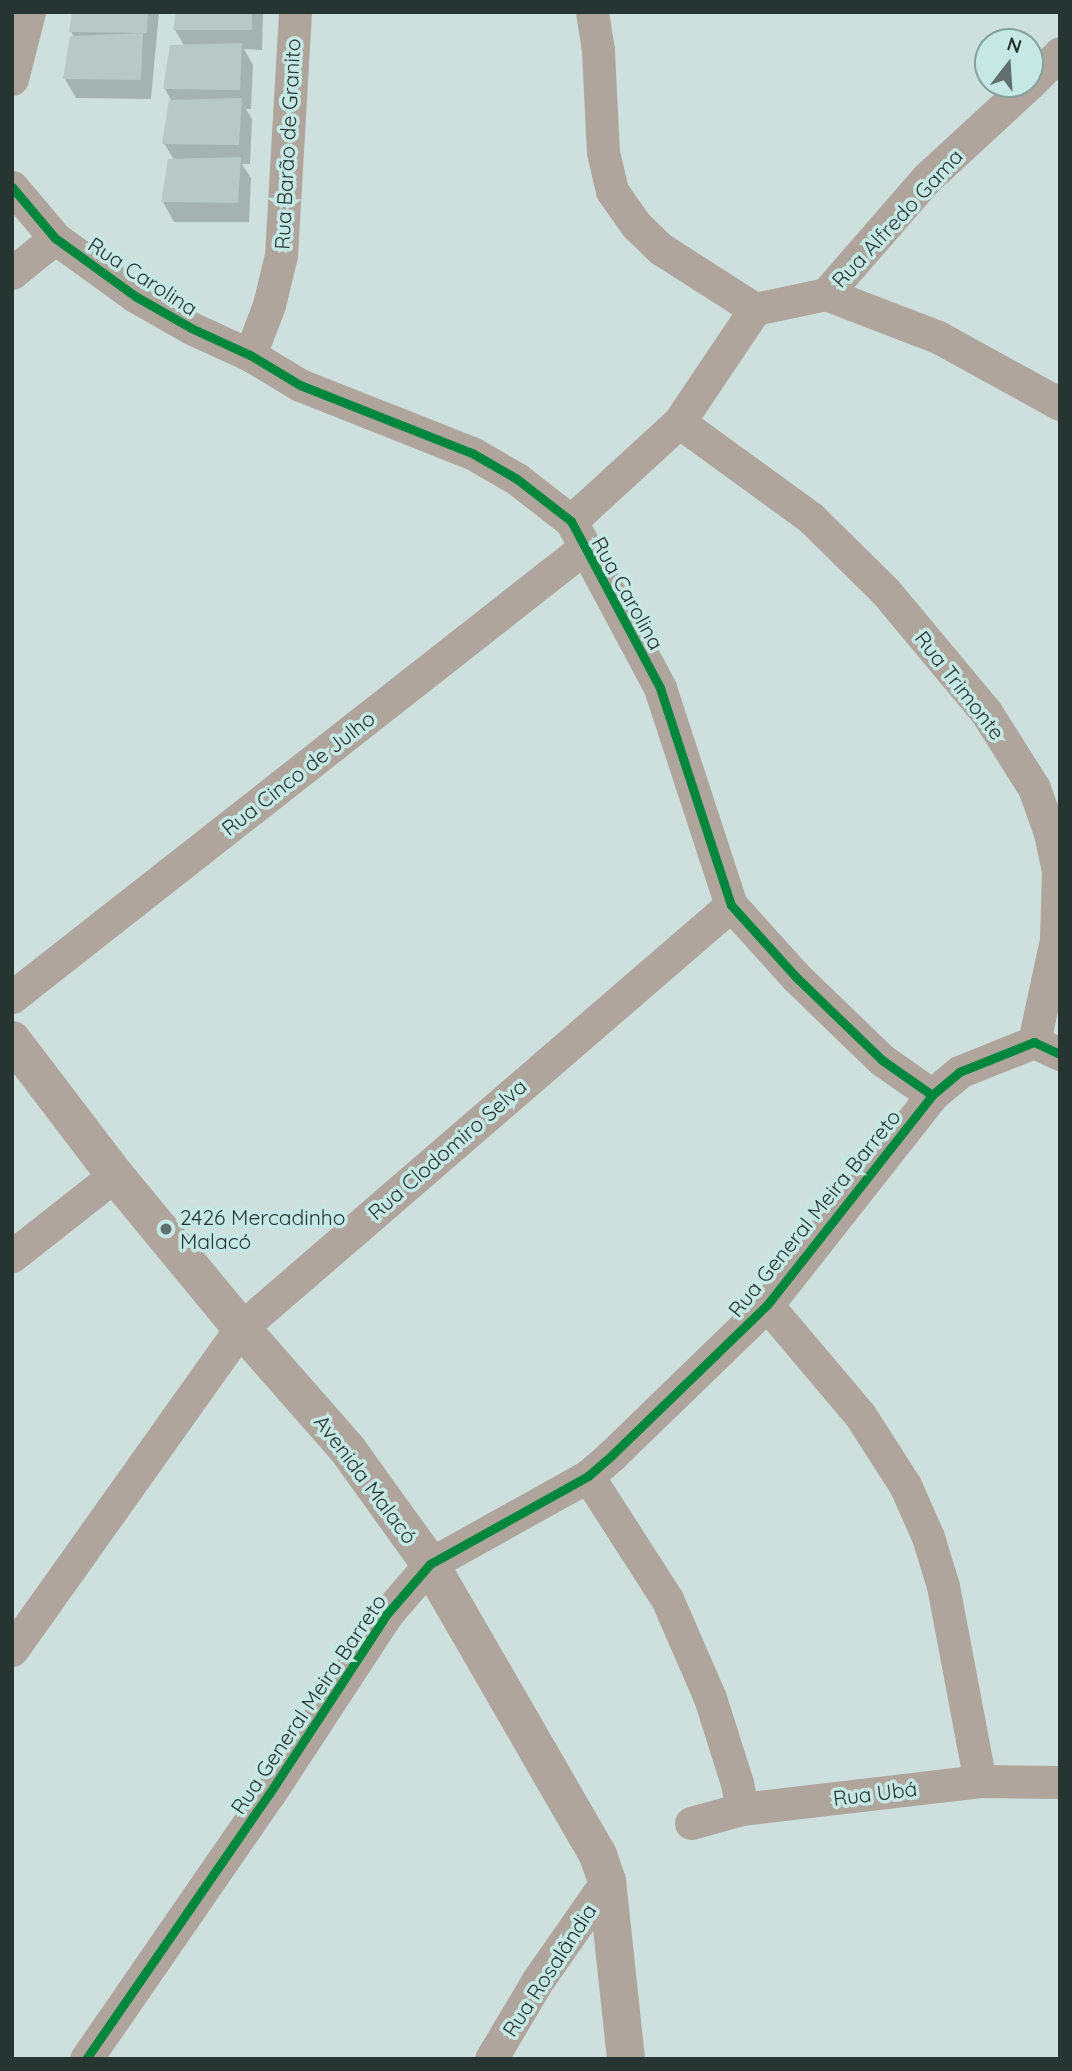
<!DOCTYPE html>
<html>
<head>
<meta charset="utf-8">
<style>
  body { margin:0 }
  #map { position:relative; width:1072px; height:2071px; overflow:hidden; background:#cde0de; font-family:Quicksand,sans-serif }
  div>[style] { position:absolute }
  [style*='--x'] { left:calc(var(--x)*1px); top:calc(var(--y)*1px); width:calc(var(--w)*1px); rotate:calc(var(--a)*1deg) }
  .shadow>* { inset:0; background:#0003 }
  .building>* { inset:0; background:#b8c8c6 }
  .minor>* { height:33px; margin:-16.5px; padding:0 16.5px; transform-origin:16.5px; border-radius:16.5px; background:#afa59c }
  .tertiary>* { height:38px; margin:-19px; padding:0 19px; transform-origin:19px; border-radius:19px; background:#afa59c }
  .cycleway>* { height:9px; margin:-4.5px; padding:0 4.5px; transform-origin:4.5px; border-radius:4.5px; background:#00873e }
  .dots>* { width:19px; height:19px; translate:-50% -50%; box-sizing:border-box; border:4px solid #c5e8e4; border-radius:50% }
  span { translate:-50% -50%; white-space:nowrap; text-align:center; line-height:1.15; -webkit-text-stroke:7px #c5e8e4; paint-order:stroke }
  .street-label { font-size:21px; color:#263432 }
  .poi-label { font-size:21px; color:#263432 }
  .left { translate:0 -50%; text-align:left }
  .frame { position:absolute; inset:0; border:14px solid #263432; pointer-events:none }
  .north { position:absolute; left:974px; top:28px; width:70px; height:70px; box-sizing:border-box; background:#c5e8e4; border:2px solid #85a09d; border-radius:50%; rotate:17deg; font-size:19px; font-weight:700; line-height:28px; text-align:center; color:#263432 }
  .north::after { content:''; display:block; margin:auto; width:24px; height:32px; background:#60706e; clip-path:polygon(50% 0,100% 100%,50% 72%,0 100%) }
</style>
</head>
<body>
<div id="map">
  <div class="shadow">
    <i style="clip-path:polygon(74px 12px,159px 12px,151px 99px,76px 98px,65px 79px,74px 37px,71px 31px)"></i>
    <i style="clip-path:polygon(178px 12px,263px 12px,262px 50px,244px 49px,253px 65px,251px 109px,246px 109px,252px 119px,250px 164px,242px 164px,251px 178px,249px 222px,174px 222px,163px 202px,169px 161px,174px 160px,164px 143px,171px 100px,165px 89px,171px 47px,185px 47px,175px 30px)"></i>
  </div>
  <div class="building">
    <i style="clip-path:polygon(72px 12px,148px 12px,147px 33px,69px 32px)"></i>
    <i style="clip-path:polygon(176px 12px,252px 12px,252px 30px,173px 30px)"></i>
    <i style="clip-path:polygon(143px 33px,141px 80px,63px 79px,70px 36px)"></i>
    <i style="clip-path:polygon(242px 43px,240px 90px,163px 89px,170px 45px)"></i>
    <i style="clip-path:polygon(242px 98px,239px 145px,162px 144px,169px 100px)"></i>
    <i style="clip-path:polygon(241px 157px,238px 203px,161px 202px,168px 159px)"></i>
  </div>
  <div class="minor">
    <i style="--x:592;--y:12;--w:39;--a:81"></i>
    <i style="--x:598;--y:51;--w:101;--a:87.2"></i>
    <i style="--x:603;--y:152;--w:40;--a:77"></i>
    <i style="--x:612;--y:191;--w:42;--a:54.8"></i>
    <i style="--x:636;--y:225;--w:35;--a:44"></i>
    <i style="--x:661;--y:249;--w:112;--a:32.6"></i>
    <i style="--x:755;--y:309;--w:73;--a:-11.9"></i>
    <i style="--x:826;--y:294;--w:120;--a:21"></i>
    <i style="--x:938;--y:337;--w:139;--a:28.8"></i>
    <i style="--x:12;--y:79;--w:69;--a:-75.8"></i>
    <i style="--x:1030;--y:83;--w:42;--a:-45"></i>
    <i style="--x:12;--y:187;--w:67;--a:49.9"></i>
    <i style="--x:55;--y:238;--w:99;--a:35.9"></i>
    <i style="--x:135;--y:296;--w:64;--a:29.7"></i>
    <i style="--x:191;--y:328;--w:65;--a:24.6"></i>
    <i style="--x:250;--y:355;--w:58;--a:31"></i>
    <i style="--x:300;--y:385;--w:185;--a:21.6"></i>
    <i style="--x:472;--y:453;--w:52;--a:30"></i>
    <i style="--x:517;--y:479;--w:68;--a:37.9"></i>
    <i style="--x:571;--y:521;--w:189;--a:61.9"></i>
    <i style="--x:660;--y:688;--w:228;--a:71.9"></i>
    <i style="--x:731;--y:905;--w:97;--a:47.9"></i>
    <i style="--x:796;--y:977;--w:120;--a:44"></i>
    <i style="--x:882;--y:1060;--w:61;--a:35"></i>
    <i style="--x:932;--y:1095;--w:35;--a:-40"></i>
    <i style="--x:959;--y:1072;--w:81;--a:-21.8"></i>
    <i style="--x:1034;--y:1042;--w:29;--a:25"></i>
    <i style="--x:12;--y:273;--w:55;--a:-39.1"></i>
    <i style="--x:826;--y:294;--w:154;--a:-49"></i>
    <i style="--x:927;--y:178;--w:139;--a:-42.7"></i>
    <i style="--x:250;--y:355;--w:53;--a:-69.2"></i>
    <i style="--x:269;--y:305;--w:51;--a:-76.5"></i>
    <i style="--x:281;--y:255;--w:243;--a:-86.7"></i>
    <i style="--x:679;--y:422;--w:163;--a:36"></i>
    <i style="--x:811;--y:518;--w:105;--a:44.6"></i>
    <i style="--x:886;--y:592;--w:156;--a:50.2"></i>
    <i style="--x:986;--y:712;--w:90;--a:57.7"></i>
    <i style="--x:1034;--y:788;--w:48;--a:70.4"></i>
    <i style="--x:1050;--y:833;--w:39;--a:78"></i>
    <i style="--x:1058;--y:871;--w:69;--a:91.7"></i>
    <i style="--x:1056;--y:940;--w:104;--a:102.2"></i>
    <i style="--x:571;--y:521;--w:147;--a:-42.5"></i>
    <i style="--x:679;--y:422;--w:136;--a:-56.1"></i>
    <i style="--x:12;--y:997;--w:727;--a:-38.13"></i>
    <i style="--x:12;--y:1256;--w:131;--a:-38.2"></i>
    <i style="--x:767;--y:1305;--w:144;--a:49.8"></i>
    <i style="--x:860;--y:1415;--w:83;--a:57.3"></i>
    <i style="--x:905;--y:1485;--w:57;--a:66.1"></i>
    <i style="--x:928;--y:1537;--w:51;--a:73"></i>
    <i style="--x:943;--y:1586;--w:198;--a:79.3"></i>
    <i style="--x:588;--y:1476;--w:146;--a:57.3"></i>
    <i style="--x:667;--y:1599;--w:108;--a:66.5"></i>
    <i style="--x:710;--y:1698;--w:89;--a:72.4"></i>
    <i style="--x:737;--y:1783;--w:26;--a:79"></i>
    <i style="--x:12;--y:1650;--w:395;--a:-54.6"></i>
    <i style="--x:241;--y:1328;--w:647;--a:-40.8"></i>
    <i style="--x:691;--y:1823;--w:53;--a:-15.4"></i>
    <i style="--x:742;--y:1809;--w:240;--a:-6.7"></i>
    <i style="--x:980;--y:1781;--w:80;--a:0.7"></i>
    <i style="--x:86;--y:2059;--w:322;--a:-55.4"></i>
    <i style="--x:269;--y:1794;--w:214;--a:-56.8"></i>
    <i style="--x:386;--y:1615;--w:67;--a:-49.2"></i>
    <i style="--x:430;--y:1564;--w:181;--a:-29.1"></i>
    <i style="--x:588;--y:1476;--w:33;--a:-41"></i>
    <i style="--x:613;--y:1454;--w:214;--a:-44.1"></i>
    <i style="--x:767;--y:1305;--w:267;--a:-51.8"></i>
    <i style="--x:491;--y:2059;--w:92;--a:-59.3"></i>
    <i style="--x:538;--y:1980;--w:121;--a:-55.1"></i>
  </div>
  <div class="tertiary">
    <i style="--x:12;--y:1040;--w:170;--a:52.7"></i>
    <i style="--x:115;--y:1175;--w:198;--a:50.5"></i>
    <i style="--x:241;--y:1328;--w:162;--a:48.7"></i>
    <i style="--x:348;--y:1450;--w:140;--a:54.3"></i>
    <i style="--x:430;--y:1564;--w:336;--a:60"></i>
    <i style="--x:598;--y:1855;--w:28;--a:71"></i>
    <i style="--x:607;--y:1881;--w:179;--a:83.9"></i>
  </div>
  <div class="cycleway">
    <i style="--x:12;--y:187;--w:67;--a:49.9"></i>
    <i style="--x:55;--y:238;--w:99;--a:35.9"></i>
    <i style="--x:135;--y:296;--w:64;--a:29.7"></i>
    <i style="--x:191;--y:328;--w:65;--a:24.6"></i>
    <i style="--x:250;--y:355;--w:58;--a:31"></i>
    <i style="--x:300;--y:385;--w:185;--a:21.6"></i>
    <i style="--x:472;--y:453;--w:52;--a:30"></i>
    <i style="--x:517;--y:479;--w:68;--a:37.9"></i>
    <i style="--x:571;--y:521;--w:189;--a:61.9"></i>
    <i style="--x:660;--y:688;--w:228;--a:71.9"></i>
    <i style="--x:731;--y:905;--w:97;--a:47.9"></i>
    <i style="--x:796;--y:977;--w:120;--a:44"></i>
    <i style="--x:882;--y:1060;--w:61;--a:35"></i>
    <i style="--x:932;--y:1095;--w:35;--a:-40"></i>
    <i style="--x:959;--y:1072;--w:81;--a:-21.8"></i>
    <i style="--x:1034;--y:1042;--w:29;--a:25"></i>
    <i style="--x:86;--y:2059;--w:322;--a:-55.4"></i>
    <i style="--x:269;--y:1794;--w:214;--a:-56.8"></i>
    <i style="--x:386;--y:1615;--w:67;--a:-49.2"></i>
    <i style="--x:430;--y:1564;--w:181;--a:-29.1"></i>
    <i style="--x:588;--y:1476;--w:33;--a:-41"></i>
    <i style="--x:613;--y:1454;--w:214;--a:-44.1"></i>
    <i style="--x:767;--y:1305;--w:267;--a:-51.8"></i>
  </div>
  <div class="dots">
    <i style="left:166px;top:1229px;background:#60706e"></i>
  </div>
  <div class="street-label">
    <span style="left:287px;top:144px;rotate:-87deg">Rua Barão de Granito</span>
    <span style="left:897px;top:218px;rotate:-47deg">Rua Alfredo Gama</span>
    <span style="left:143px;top:276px;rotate:33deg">Rua Carolina</span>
    <span style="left:628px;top:593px;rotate:61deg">Rua Carolina</span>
    <span style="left:960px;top:685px;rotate:52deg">Rua Trimonte</span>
    <span style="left:298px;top:773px;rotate:-38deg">Rua Cinco de Julho</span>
    <span style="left:447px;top:1149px;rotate:-41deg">Rua Clodomiro Selva</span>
    <span style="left:814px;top:1213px;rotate:-51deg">Rua General Meira Barreto</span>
    <span style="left:366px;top:1479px;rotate:53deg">Avenida Malacó</span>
    <span style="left:308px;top:1704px;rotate:-56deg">Rua General Meira Barreto</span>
    <span style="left:875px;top:1793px;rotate:-7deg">Rua Ubá</span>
    <span style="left:549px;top:1970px;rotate:-57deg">Rua Rosalândia</span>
  </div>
  <div class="poi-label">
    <span class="left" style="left:180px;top:1229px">2426 Mercadinho<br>Malacó</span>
  </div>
  <div class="frame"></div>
  <div class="north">N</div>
</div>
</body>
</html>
